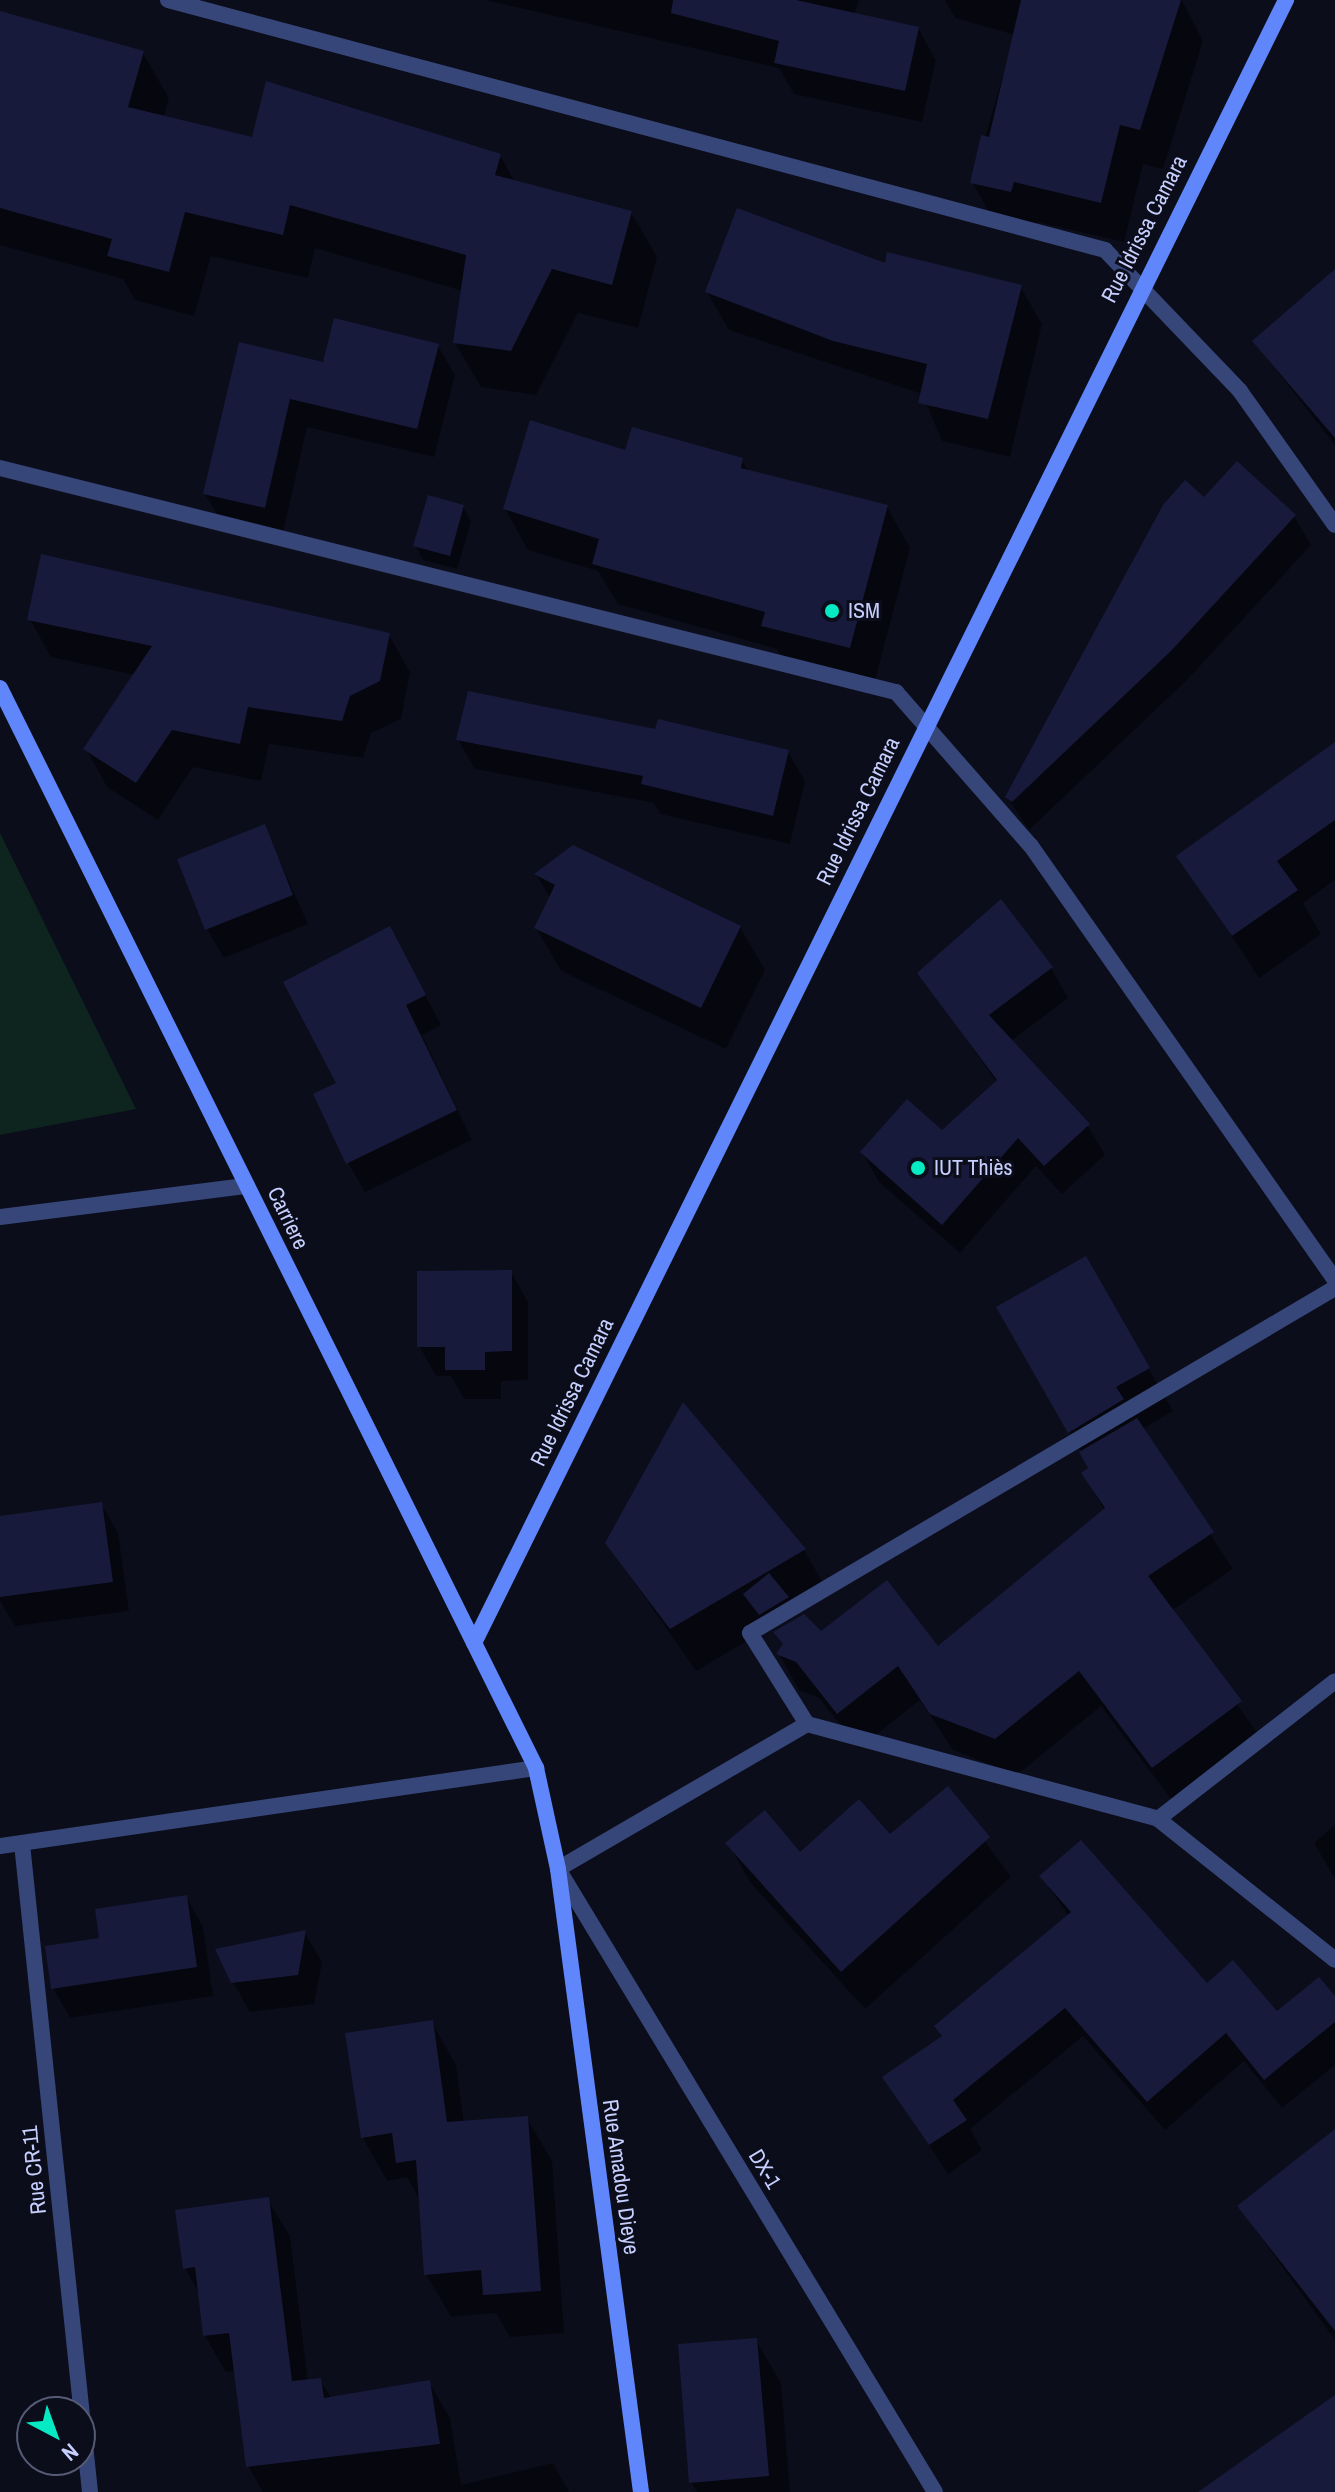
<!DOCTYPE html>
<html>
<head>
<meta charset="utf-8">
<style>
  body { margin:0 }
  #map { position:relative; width:1335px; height:2492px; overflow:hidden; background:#0b0d1b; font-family:"Archivo Narrow",sans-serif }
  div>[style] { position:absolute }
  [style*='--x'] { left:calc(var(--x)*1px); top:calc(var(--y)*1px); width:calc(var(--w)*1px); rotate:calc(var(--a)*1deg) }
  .green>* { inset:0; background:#0e241e }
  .shadow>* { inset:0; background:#0007 }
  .building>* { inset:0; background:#181a3b }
  .street>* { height:16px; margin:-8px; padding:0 8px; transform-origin:8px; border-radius:8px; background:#374679 }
  .secondary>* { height:16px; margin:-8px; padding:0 8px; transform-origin:8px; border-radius:8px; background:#6086fb }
  .dots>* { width:22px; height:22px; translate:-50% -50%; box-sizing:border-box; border:4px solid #0b0d1b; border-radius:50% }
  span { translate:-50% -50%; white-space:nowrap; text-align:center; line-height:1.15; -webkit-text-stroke:6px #0b0d1b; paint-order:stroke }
  .street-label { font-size:22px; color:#c6cffd }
  .poi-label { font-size:22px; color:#c6cffd }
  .left { translate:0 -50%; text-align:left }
  .north { position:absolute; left:16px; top:2396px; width:80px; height:80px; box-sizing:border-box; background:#0b0d1b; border:2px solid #565b75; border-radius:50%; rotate:139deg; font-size:22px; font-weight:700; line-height:32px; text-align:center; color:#c6cffd }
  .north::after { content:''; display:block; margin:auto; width:28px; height:36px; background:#06eac3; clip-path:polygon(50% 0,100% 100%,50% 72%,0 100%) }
</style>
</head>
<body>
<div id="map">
  <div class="green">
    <i style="clip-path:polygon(0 833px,136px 1109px,0 1135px)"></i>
  </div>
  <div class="shadow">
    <i style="clip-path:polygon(485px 0,859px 0,854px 15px,918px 28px,936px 60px,922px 122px,794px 94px,779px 68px)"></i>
    <i style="clip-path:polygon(945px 0,1182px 0,1203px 41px,1163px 169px,1143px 164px,1124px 242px,1037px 222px,1034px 232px,995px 223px,972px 182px,1015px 35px,955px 18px)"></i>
    <i style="clip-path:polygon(0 13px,143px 53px,169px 98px,163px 118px,254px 140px,500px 155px,515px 182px,631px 212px,657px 257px,638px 328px,578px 313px,536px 395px,481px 387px,455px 343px,463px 291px,315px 248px,308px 278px,211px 256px,194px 316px,135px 300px,123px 279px,0 245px)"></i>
    <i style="clip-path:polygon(886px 265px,1020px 286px,1042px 324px,1010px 457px,942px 441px,922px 394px,729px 330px,707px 292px)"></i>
    <i style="clip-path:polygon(1335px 305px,1335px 445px,1254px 342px)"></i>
    <i style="clip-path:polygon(240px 344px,325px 364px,438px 346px,455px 375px,434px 457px,307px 427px,282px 537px,222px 523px,205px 494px)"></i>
    <i style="clip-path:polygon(627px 452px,742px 460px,749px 472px,887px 507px,910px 548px,873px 688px,787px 666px,777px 649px,618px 604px,598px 571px,528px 550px,505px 509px)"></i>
    <i style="clip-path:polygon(1204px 500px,1294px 516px,1311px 545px,1188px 679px,1029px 830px,1007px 797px)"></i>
    <i style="clip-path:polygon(463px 507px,471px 522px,457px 569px,423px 560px,415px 545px)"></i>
    <i style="clip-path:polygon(30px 620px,389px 635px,410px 672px,401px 719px,371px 733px,363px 758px,269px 744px,261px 781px,193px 767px,158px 820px,107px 787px,86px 749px,135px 675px,51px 657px)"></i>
    <i style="clip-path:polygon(458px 740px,788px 752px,805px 781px,790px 844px,660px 814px,654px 803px,475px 769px)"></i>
    <i style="clip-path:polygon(1335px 744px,1335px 880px,1303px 903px,1321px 934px,1259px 978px,1179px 856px)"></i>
    <i style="clip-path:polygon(264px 826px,308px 924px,224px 958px,207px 929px)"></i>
    <i style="clip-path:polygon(536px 874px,740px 927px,765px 970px,726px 1049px,561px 971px,536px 928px,550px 898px)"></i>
    <i style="clip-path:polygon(406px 958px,441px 1025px,422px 1035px,472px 1140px,365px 1192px,348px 1163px,338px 1084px)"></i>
    <i style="clip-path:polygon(1051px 968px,1068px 998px,1011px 1041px,1088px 1126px,1105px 1155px,1062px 1194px,1036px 1166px,960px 1253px,879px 1182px,862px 1152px,942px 1133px,997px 1083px,920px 973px)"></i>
    <i style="clip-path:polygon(1085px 1258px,1173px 1411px,1142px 1429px,1233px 1569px,1171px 1611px,1261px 1738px,1174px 1803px,1101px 1706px,1017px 1775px,953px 1750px,920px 1700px,859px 1748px,819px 1698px,799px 1690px,779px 1654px,784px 1646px,776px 1633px,937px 1648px,1105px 1511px,1083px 1474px,1091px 1469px,999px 1308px)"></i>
    <i style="clip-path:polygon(511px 1272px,528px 1302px,528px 1380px,501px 1381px,501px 1399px,464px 1399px,451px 1376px,436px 1376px,419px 1346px)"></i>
    <i style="clip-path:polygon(683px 1405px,804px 1550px,829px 1593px,696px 1671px,607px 1543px)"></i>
    <i style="clip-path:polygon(101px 1504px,118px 1533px,129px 1611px,15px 1626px,0 1601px,0 1518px)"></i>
    <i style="clip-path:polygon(947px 1789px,1011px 1877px,865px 2009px,750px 1882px,728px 1843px,800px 1855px,890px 1837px)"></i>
    <i style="clip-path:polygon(1335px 1825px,1335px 1879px,1314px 1843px)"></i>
    <i style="clip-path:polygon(1042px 1877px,1207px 1985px,1277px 2014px,1335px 2000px,1335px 2065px,1282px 2108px,1244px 2061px,1165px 2130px,1083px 2036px,970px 2129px,982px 2150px,948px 2174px,885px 2078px,942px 2037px,936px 2027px,1069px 1917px)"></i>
    <i style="clip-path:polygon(186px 1897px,203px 1927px,213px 1996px,70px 2018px,53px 1988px,101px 1939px)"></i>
    <i style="clip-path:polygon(305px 1933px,322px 1962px,314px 2004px,250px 2012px,233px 1982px)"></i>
    <i style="clip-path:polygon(432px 2022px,456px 2065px,464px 2123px,527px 2118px,552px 2161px,564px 2333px,510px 2337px,496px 2313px,451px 2317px,426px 2274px,421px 2202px,407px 2177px,387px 2181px,363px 2138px)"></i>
    <i style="clip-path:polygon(1335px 2131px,1335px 2340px,1239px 2207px)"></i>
    <i style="clip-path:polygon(268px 2200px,290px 2236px,308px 2382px,320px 2380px,331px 2398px,429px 2382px,450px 2418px,461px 2485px,553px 2463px,569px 2492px,263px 2492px,248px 2466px,236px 2371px,226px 2372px,205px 2336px,200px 2295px,185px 2268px)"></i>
    <i style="clip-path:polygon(756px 2340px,781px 2383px,790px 2492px,697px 2492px,691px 2482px)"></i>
  </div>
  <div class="building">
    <i style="clip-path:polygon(673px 0,796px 0,919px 27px,905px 91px,774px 63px,779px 41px,671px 13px)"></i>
    <i style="clip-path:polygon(1021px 0,1181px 0,1140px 130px,1120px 125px,1101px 203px,1014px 182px,1011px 192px,970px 183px,981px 135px,989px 137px)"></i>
    <i style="clip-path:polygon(0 11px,144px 51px,128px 107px,252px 137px,266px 81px,501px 154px,495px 175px,632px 211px,612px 285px,552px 269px,511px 351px,453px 343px,466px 255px,290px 205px,283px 235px,185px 212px,169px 272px,107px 256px,112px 239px,0 208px)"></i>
    <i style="clip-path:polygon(737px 208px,885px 263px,887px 252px,1022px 285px,988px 419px,918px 403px,927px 364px,833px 341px,705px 292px)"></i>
    <i style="clip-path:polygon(1335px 269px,1335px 438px,1252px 341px)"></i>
    <i style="clip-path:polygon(334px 318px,439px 344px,417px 429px,290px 399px,265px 508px,203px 494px,239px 342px,323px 362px)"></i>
    <i style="clip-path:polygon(530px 420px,625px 450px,632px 427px,743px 458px,741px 468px,888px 505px,850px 648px,761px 626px,765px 612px,592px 564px,599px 539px,503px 509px)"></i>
    <i style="clip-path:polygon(1237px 461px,1296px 515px,1172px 650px,1012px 802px,1005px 797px,1163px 505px,1185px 480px,1204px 497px)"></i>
    <i style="clip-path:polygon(428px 495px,464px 505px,450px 556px,413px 546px)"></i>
    <i style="clip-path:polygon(41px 554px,390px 633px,380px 681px,350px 696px,342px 721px,248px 707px,240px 744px,172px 730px,136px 783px,83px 749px,152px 646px,27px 620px)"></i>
    <i style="clip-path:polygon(468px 691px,655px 729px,658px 719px,789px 750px,773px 816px,641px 784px,643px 776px,456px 740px)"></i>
    <i style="clip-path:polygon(1335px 742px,1335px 820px,1277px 861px,1298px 890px,1232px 936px,1176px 856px)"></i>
    <i style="clip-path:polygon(265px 824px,293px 895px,205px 930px,177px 859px)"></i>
    <i style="clip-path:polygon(573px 845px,741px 926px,701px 1008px,534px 928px,555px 885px,534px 874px)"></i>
    <i style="clip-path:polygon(1001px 899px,1053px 967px,989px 1015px,1090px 1124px,1044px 1166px,1018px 1138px,942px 1225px,860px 1152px,907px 1099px,942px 1130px,997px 1080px,917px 973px)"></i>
    <i style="clip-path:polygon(390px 926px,426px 995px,406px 1005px,457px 1110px,346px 1164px,313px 1094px,336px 1083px,283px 982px)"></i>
    <i style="clip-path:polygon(1086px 1256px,1150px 1368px,1116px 1387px,1124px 1399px,1068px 1433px,996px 1307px)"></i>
    <i style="clip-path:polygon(512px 1270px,512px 1351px,485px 1352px,485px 1370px,445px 1370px,445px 1347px,417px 1347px,417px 1271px)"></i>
    <i style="clip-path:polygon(683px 1402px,806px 1549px,670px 1629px,605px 1543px)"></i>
    <i style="clip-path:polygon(1137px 1418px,1214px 1532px,1148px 1576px,1242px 1701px,1152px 1768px,1079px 1671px,995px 1739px,930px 1714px,898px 1666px,837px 1714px,796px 1662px,776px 1654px,783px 1644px,773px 1632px,804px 1614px,821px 1631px,887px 1580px,938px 1646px,1105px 1508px,1081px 1473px,1088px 1468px,1079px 1452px)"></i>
    <i style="clip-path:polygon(102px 1502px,113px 1582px,0 1597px,0 1516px)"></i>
    <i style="clip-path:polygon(769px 1573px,789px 1597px,759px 1615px,743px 1594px)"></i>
    <i style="clip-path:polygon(948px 1786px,990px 1837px,841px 1972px,725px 1843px,765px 1810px,800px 1852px,859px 1799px,890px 1834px)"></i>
    <i style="clip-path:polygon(1081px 1840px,1207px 1983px,1233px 1960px,1277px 2011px,1319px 1977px,1335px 1996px,1335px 2022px,1264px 2080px,1226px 2033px,1147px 2102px,1065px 2008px,953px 2100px,967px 2120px,929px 2145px,882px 2077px,942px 2036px,934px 2026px,1071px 1912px,1039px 1876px)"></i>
    <i style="clip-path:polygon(187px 1895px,197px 1967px,51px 1989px,45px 1946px,99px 1938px,95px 1909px)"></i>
    <i style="clip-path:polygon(306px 1930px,298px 1975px,231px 1983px,215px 1949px)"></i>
    <i style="clip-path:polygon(433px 2020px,447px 2122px,528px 2116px,541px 2291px,483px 2295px,481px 2270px,424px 2275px,416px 2160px,396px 2163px,392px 2133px,361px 2138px,345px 2033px)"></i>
    <i style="clip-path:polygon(1335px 2129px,1335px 2331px,1237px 2206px)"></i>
    <i style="clip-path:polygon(269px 2197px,292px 2381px,321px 2378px,324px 2398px,430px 2380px,440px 2444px,246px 2467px,229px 2333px,203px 2336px,195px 2267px,183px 2269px,175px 2210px)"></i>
    <i style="clip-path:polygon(757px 2338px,769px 2476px,689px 2483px,678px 2344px)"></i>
    <i style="clip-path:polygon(1335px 2395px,1335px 2492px,1198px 2492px)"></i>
  </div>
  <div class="street">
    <i style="--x:168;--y:0;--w:970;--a:14.94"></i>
    <i style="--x:1105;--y:250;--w:195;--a:46.2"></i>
    <i style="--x:1240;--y:391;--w:164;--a:54.7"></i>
    <i style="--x:0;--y:468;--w:924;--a:14.04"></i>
    <i style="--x:896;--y:692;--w:205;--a:48.8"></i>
    <i style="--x:1031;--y:846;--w:530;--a:54.99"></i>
    <i style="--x:0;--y:1217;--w:249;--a:-7.2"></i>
    <i style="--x:1335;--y:1288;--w:679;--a:149.47"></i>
    <i style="--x:750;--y:1633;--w:107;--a:57.9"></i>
    <i style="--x:807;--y:1724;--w:364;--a:15.1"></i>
    <i style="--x:1158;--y:1819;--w:224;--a:-37.9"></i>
    <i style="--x:807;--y:1724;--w:288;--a:149.8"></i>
    <i style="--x:558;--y:1869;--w:728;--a:58.82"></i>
    <i style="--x:1158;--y:1819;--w:226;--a:38.5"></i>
    <i style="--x:22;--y:1844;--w:652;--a:84.01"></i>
    <i style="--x:0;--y:1846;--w:542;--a:-8.28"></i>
  </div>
  <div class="secondary">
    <i style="--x:0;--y:688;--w:1206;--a:63.6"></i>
    <i style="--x:536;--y:1768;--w:103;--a:77.7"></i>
    <i style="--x:558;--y:1869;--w:629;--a:82.41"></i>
    <i style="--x:474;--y:1643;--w:1833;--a:-63.7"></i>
  </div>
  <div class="dots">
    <i style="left:832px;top:611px;background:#06eac3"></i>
    <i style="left:918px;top:1168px;background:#06eac3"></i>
  </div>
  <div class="street-label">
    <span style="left:1144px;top:229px;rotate:-63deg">Rue Idrissa Camara</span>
    <span style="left:858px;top:811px;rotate:-64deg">Rue Idrissa Camara</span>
    <span style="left:288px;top:1218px;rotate:64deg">Carriere</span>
    <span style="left:572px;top:1392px;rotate:-64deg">Rue Idrissa Camara</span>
    <span style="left:765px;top:2169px;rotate:59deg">DX-1</span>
    <span style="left:34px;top:2170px;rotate:-96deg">Rue CR-11</span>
    <span style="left:621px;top:2177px;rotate:82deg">Rue Amadou Dieye</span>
  </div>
  <div class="poi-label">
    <span class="left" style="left:848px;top:611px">ISM</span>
    <span class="left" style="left:934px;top:1168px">IUT Thiès</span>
  </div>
  <div class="north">N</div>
</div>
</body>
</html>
